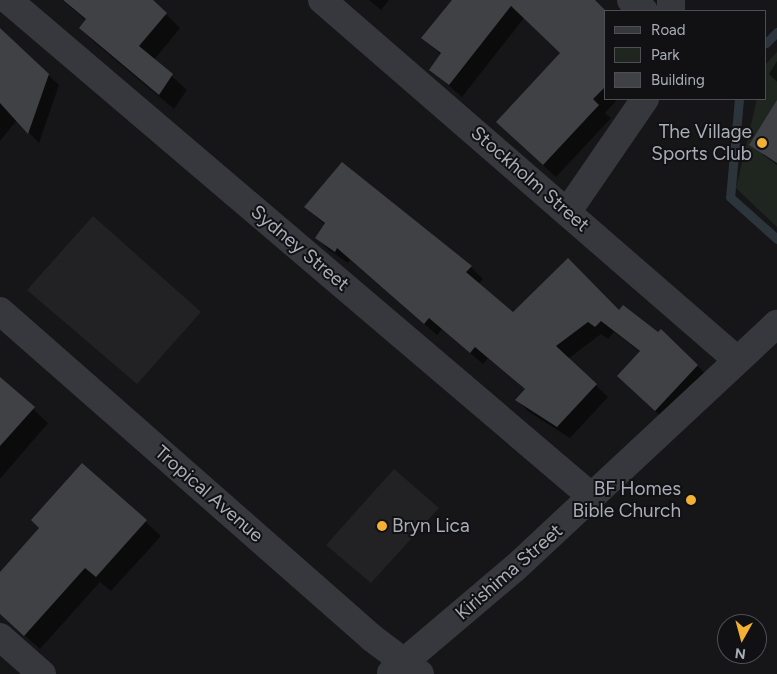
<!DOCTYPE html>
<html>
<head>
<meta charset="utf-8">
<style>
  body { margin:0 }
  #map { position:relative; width:777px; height:674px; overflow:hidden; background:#161618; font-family:Figtree,sans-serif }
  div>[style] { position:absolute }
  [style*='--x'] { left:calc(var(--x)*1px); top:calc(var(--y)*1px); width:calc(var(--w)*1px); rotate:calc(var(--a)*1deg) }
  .built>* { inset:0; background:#222225 }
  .green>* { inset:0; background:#1e261f }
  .shadow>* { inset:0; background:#0007 }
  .stream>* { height:9px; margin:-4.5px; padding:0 4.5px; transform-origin:4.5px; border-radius:4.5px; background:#2c353c }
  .building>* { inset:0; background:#404145 }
  .minor>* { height:28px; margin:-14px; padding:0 14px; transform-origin:14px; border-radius:14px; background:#37383d }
  .dots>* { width:14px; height:14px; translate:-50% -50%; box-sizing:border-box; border:2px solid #111113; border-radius:50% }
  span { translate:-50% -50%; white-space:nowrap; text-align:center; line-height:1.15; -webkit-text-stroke:4px #111113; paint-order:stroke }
  .poi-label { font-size:19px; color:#a8adb8 }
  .right { translate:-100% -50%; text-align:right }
  .left { translate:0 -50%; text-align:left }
  .street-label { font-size:19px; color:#a8adb8 }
  .legend { position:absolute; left:604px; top:10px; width:162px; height:90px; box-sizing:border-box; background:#111113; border:1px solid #4d4f55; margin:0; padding:6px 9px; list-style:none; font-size:15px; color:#a8adb8 }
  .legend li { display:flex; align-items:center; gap:10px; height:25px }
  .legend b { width:25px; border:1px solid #4d4f55 }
  .north { position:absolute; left:717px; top:614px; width:50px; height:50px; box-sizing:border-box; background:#111113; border:1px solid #4d4f55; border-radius:50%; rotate:187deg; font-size:14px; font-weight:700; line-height:20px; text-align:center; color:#a8adb8 }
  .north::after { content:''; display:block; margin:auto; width:18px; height:22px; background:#f2b134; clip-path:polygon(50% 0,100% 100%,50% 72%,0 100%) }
</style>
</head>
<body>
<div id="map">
  <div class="built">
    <i style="clip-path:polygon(93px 216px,201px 312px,137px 384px,27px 290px)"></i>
    <i style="clip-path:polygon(394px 469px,439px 508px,371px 583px,326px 545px)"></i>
  </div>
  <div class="green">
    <i style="clip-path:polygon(777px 52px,777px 227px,736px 188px,757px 99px,766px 99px,766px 64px)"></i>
  </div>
  <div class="shadow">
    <i style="clip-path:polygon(62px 0,151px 0,166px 14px,180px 28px,154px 60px,187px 90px,174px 109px,95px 43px,80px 28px,87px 21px)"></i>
    <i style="clip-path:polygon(369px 0,389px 0,381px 10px)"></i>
    <i style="clip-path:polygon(454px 0,585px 0,606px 13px,606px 99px,618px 99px,605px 113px,611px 118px,556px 177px,510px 135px,561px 54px,524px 18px,462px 97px,431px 70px,441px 55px,423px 38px)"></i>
    <i style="clip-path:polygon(0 30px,59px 85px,39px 143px,17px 120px,0 141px)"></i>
    <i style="clip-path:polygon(777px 61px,777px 82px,769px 74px)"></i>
    <i style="clip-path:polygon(777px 102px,777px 165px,750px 145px)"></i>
    <i style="clip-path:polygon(305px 207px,471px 267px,483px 279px,479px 284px,513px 314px,619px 312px,659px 333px,661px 331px,710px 378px,668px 423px,631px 388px,640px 352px,614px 332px,608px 339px,601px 334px,568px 359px,608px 397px,570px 438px,529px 412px,517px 400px,526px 390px,488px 358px,483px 364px,442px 329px,437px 335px,350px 260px,348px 263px,329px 250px,317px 238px,325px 225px)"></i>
    <i style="clip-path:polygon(0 378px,48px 423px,0 479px)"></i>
    <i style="clip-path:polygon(82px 465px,161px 536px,111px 591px,100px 582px,40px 649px,0 614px,0 574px,41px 528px)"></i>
  </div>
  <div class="stream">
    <i style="--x:766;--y:43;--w:16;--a:-45"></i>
    <i style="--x:739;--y:99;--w:98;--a:95.2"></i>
    <i style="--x:730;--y:197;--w:63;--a:41.8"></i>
  </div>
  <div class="building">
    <i style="clip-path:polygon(63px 0,153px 0,167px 13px,139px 46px,173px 74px,159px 95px,79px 28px,86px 19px)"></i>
    <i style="clip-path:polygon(452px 0,595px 0,606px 11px,606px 86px,593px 99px,599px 105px,543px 165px,496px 122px,560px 53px,511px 6px,449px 85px,429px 70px,441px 53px,421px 38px)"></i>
    <i style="clip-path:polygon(0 28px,49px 74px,28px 134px,0 103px)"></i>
    <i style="clip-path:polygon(777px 100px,777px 163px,749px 145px)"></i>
    <i style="clip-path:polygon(342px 162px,472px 266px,466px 272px,513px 312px,568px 258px,619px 310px,623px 305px,658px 332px,661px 329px,698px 365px,655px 411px,617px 376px,640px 351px,601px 321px,595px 327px,588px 322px,556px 346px,597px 384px,557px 427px,515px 400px,525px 389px,475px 347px,470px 353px,429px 318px,424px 324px,337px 248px,335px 252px,315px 238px,325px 223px,304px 207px)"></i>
    <i style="clip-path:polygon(0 377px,35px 407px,0 446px)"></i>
    <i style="clip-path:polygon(82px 463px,147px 520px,96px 577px,85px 568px,24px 636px,0 614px,0 572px,39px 528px,31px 520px)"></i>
  </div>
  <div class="minor">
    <i style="--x:8;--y:0;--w:767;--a:40.4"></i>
    <i style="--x:322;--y:0;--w:548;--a:40.93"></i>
    <i style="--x:631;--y:0;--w:17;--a:40"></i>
    <i style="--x:671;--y:0;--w:11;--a:90"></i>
    <i style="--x:568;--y:211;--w:136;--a:-55.5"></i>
    <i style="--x:0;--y:311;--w:495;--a:41.3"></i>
    <i style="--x:372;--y:638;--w:60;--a:36.9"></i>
    <i style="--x:0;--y:637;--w:56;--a:41.4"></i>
    <i style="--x:391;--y:673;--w:162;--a:-40.3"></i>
    <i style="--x:515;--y:568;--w:358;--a:-43"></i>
  </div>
  <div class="dots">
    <i style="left:762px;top:143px;background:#f2b134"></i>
    <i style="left:691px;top:500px;background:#f2b134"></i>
    <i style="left:382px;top:526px;background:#f2b134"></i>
  </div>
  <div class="poi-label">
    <span class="right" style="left:752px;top:143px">The Village<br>Sports Club</span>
    <span class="right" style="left:681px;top:500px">BF Homes<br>Bible Church</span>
    <span class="left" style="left:392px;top:526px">Bryn Lica</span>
  </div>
  <div class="street-label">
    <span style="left:530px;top:179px;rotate:41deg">Stockholm Street</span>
    <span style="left:300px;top:248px;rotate:40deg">Sydney Street</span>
    <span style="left:209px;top:494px;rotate:41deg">Tropical Avenue</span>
    <span style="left:509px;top:572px;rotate:-41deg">Kirishima Street</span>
  </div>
  <ul class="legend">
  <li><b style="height:6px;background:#37383d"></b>Road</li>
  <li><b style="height:14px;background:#1e261f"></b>Park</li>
  <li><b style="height:14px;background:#404145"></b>Building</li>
  </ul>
  <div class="north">N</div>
</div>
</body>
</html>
